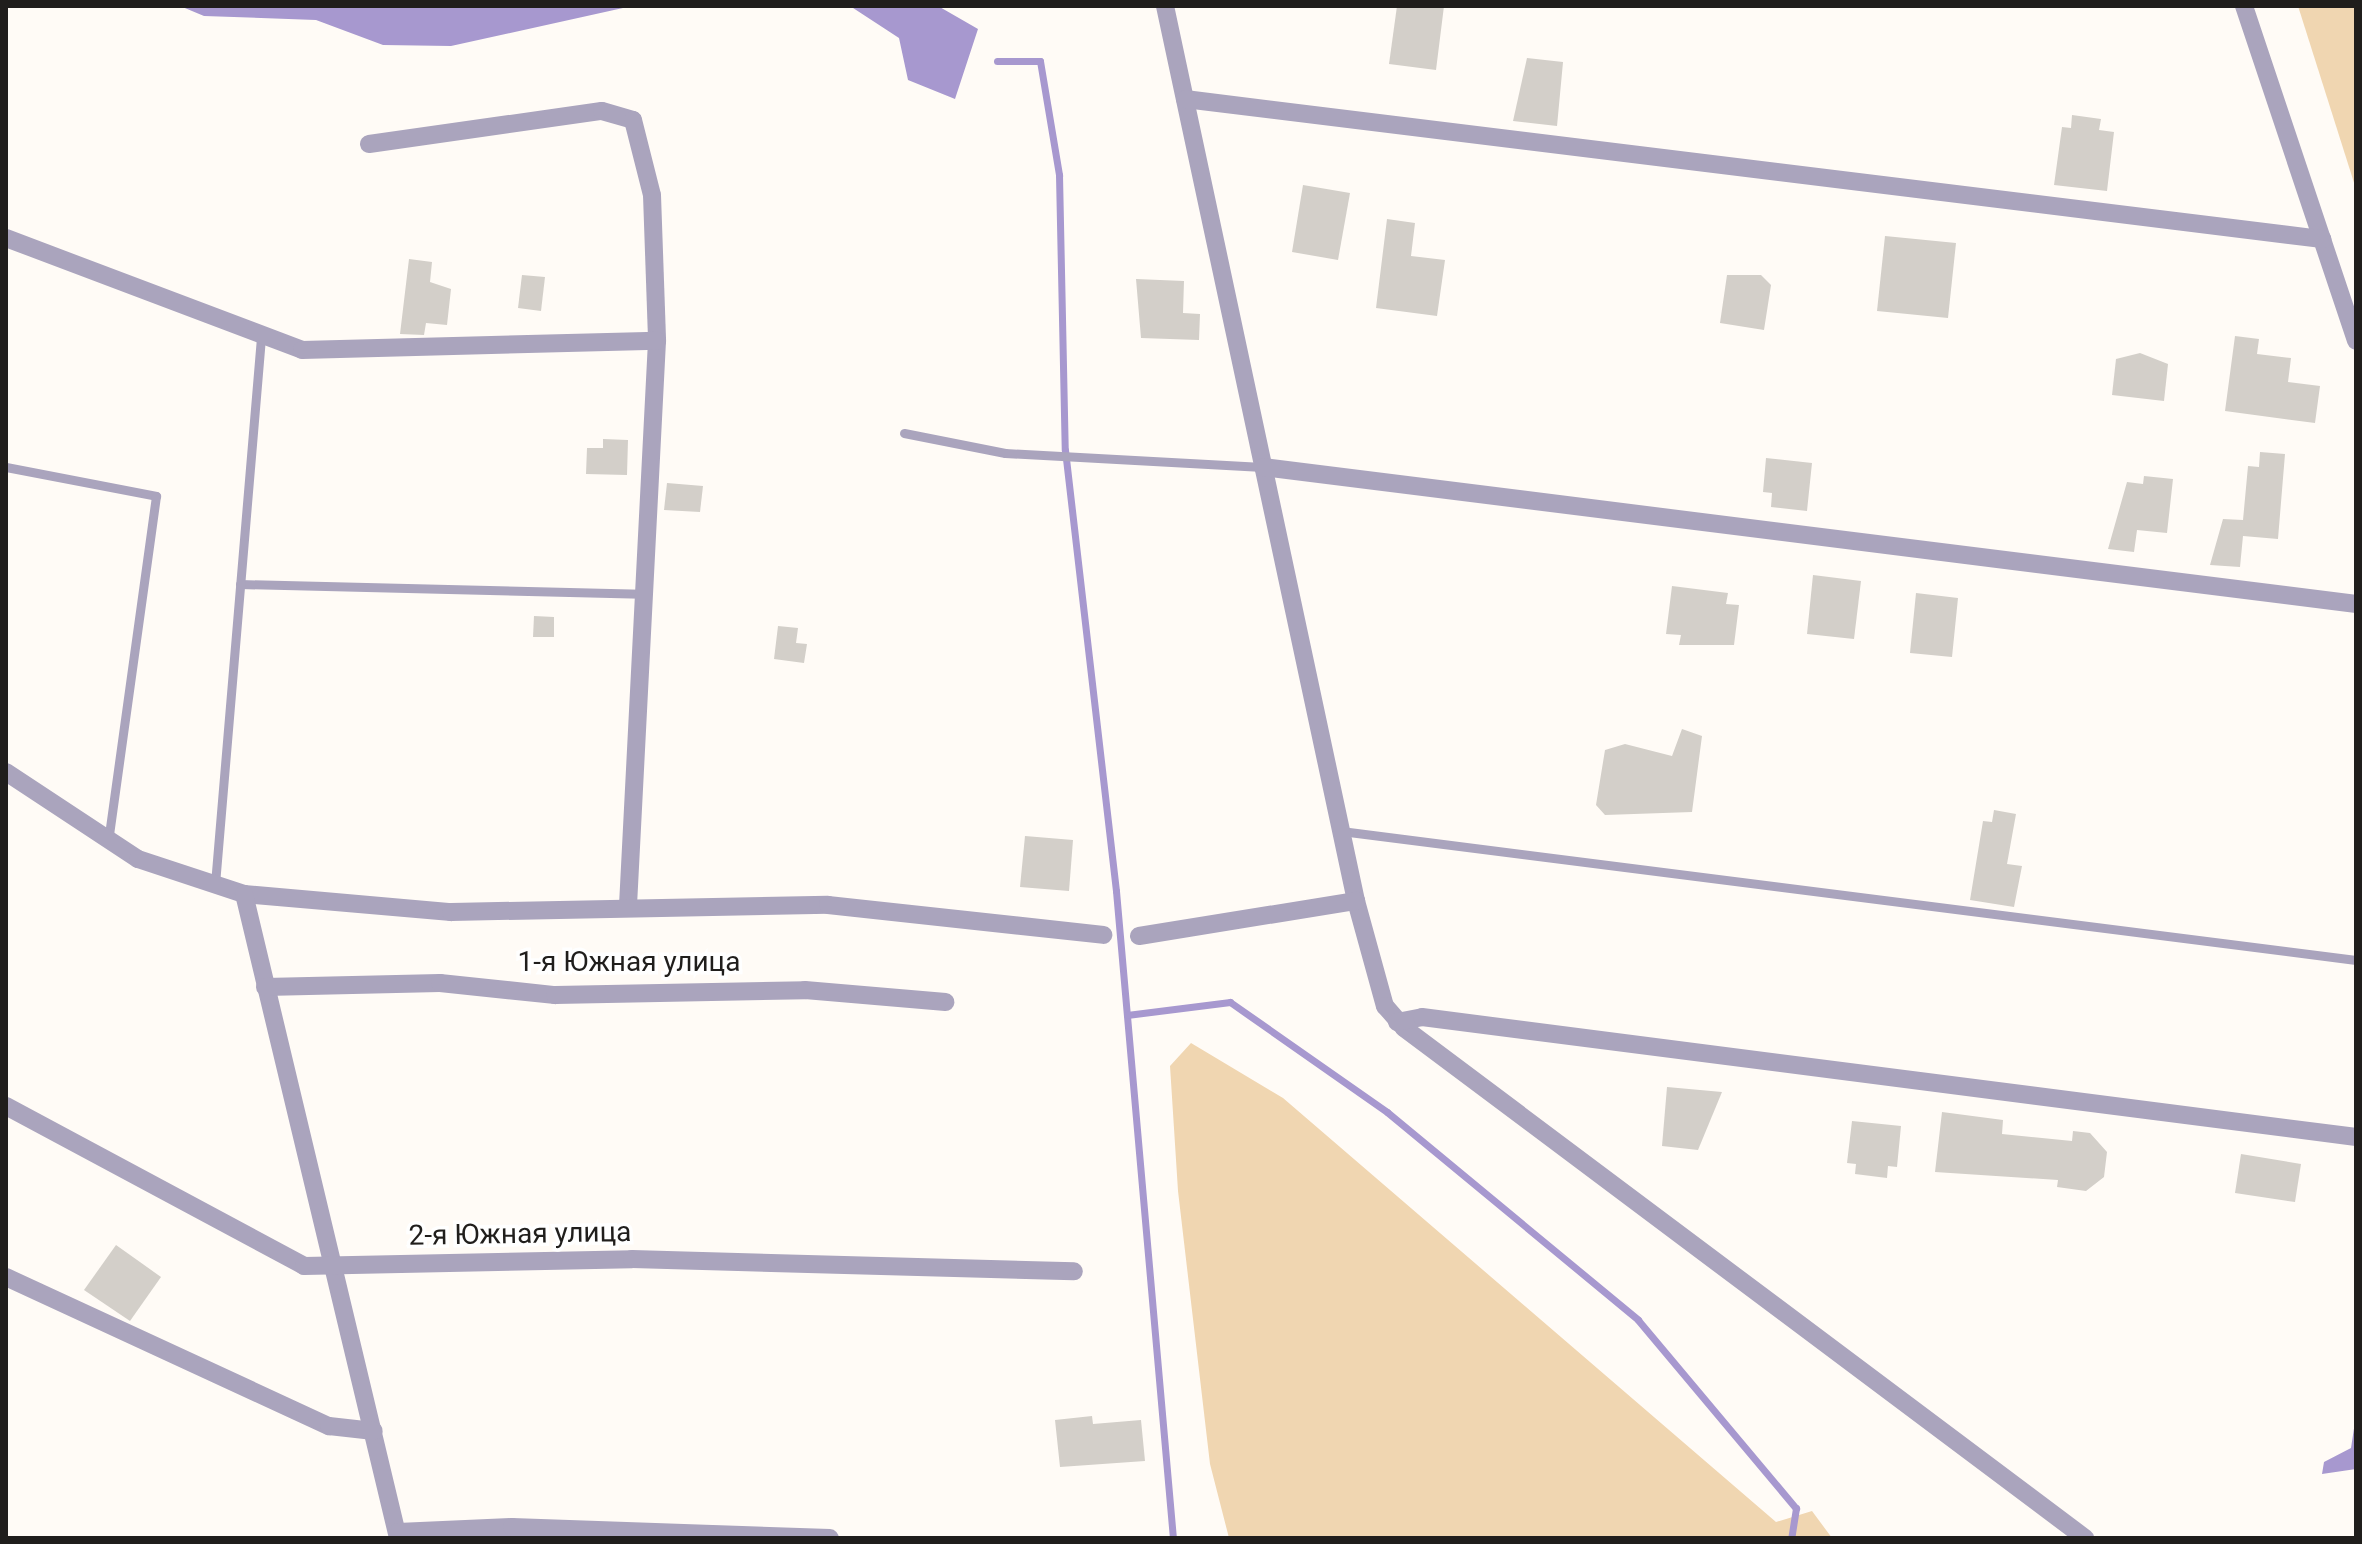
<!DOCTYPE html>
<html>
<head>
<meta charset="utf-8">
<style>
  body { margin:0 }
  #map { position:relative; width:2362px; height:1544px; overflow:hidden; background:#fffbf6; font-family:Roboto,sans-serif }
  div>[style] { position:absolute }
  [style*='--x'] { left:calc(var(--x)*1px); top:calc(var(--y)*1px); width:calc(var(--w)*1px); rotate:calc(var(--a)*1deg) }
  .green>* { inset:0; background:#f0d6b1 }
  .water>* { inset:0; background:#a798cf }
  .stream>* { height:7px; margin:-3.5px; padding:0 3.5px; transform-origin:3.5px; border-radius:3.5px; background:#a798cf }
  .building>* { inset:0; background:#d3cfc9 }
  .service>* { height:9px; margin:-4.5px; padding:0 4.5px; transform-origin:4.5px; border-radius:4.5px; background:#aaa4bd }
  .minor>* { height:18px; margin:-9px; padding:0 9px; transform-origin:9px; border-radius:9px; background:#aaa4bd }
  span { translate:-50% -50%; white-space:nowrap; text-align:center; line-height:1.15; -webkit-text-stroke:7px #fff; paint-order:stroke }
  .street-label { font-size:28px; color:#201e1c }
  .frame { position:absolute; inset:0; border:8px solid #201e1c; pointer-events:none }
</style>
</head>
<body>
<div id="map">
  <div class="green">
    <i style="clip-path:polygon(2298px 6px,2356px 6px,2356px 189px)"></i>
    <i style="clip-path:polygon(1191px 1043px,1283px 1098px,1776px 1522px,1812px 1511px,1832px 1538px,1229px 1538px,1210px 1464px,1178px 1191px,1170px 1066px)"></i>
  </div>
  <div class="water">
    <i style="clip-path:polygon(180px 6px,632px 6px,451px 46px,383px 45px,316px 20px,204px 16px)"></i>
    <i style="clip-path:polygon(850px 6px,938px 6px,978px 29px,955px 99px,908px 80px,899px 38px)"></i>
    <i style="clip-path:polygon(2356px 1415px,2356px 1469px,2322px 1474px,2324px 1462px,2351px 1448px)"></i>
  </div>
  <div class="stream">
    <i style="--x:997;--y:61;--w:43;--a:0"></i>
    <i style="--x:1040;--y:61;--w:116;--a:80.5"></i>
    <i style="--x:1059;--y:175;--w:275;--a:88.8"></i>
    <i style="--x:1065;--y:450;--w:444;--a:83.4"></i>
    <i style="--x:1116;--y:891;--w:650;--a:84.97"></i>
    <i style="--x:1127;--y:1015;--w:104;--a:-7.2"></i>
    <i style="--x:1230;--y:1002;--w:192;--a:35"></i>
    <i style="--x:1387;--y:1112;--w:326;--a:39.6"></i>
    <i style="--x:1638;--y:1320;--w:246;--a:50"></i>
    <i style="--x:1796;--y:1508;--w:30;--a:99"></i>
  </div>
  <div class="building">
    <i style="clip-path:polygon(1397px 6px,1444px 6px,1436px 70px,1389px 64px)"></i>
    <i style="clip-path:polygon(1527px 58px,1563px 62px,1557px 126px,1513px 121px)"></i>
    <i style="clip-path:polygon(2072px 115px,2101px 119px,2099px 130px,2114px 132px,2107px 191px,2054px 185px,2062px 127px,2071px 128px)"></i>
    <i style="clip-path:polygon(1303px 185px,1350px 193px,1338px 260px,1292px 252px)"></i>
    <i style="clip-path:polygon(1387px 219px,1415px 223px,1411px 256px,1445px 260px,1437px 316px,1376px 308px)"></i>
    <i style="clip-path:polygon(1885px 236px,1956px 243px,1948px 318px,1877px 311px)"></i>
    <i style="clip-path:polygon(409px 259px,432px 262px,430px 282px,451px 289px,447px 325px,426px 323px,424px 335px,400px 334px)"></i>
    <i style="clip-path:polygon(522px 275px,545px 277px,541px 311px,518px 308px)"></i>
    <i style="clip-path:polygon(1727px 275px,1761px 275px,1771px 285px,1764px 330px,1720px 323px)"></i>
    <i style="clip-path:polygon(1136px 279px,1184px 281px,1183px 313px,1200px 314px,1199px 340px,1141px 338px)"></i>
    <i style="clip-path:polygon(2235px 336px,2259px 339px,2257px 354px,2291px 358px,2288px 382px,2320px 386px,2315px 423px,2225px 411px)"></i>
    <i style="clip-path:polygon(2140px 353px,2168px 364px,2164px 401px,2112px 395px,2116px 359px)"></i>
    <i style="clip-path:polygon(603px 439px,628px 440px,627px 475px,586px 474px,587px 448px,603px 448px)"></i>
    <i style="clip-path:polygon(2260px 452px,2285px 454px,2278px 539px,2243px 536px,2240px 567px,2210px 565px,2223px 519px,2243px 520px,2248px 466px,2259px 467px)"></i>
    <i style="clip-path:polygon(1766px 458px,1812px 463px,1807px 511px,1771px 507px,1772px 493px,1763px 492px)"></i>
    <i style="clip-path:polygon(2144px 476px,2173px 479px,2167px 533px,2137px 530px,2134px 552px,2108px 549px,2127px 482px,2143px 484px)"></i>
    <i style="clip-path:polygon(667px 483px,703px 486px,700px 512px,664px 510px)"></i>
    <i style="clip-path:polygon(1813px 575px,1861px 581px,1854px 639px,1807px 634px)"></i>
    <i style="clip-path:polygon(1672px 586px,1728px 593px,1726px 604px,1739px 605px,1734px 645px,1679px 645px,1681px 635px,1666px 634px)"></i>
    <i style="clip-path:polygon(1916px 593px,1958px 598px,1952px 657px,1910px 653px)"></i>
    <i style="clip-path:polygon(534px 616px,554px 617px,554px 637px,533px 637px)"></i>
    <i style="clip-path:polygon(778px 626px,798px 628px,796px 643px,807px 644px,804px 663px,774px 659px)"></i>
    <i style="clip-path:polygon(1682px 729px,1702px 736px,1692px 812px,1605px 815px,1596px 805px,1605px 750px,1625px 744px,1672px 756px)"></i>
    <i style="clip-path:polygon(1994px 810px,2016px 814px,2007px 864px,2022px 866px,2014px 907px,1970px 900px,1983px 821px,1992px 822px)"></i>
    <i style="clip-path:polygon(1025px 836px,1073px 840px,1069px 891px,1020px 887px)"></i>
    <i style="clip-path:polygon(1667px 1087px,1722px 1092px,1698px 1150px,1662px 1146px)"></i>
    <i style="clip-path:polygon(1942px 1112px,2003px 1120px,2002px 1134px,2072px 1141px,2073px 1131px,2090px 1133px,2107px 1152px,2104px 1177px,2086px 1191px,2057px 1187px,2058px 1180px,1935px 1172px)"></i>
    <i style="clip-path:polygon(1852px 1121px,1901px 1126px,1897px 1167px,1888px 1166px,1887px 1178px,1855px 1174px,1856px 1164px,1847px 1163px)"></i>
    <i style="clip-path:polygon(2241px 1154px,2301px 1164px,2295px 1202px,2235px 1193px)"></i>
    <i style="clip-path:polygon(116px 1245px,161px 1277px,130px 1321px,84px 1290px)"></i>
    <i style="clip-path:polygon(1092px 1416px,1093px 1424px,1141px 1420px,1145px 1461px,1060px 1467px,1055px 1420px)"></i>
  </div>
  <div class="service">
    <i style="--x:904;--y:433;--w:103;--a:11.2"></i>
    <i style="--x:1005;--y:453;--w:258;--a:3.1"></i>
    <i style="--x:6;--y:467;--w:153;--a:10.9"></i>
    <i style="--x:156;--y:496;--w:347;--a:97.9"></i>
    <i style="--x:240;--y:584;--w:401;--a:1.4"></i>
    <i style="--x:1341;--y:831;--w:1023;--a:7.24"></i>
    <i style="--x:215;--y:884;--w:549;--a:-85.19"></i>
  </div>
  <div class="minor">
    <i style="--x:1165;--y:6;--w:915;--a:77.95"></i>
    <i style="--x:1356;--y:901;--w:109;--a:74.6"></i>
    <i style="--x:1385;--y:1006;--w:29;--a:49"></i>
    <i style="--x:1404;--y:1028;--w:851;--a:36.83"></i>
    <i style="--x:2244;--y:6;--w:353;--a:71.5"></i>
    <i style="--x:1185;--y:99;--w:1146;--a:7.02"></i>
    <i style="--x:369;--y:144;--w:235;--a:-8.1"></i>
    <i style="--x:602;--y:111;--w:32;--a:16"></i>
    <i style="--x:633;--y:120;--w:77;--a:75.8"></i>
    <i style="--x:652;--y:195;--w:146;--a:88"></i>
    <i style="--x:657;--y:341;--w:565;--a:92.94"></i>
    <i style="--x:6;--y:238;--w:316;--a:20.7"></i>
    <i style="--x:302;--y:350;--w:355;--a:-1.5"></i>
    <i style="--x:1263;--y:467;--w:1102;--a:7.14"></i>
    <i style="--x:6;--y:772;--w:158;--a:33.4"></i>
    <i style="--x:138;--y:859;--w:112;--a:18.3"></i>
    <i style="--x:244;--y:894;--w:208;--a:5"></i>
    <i style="--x:451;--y:912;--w:377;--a:-1.1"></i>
    <i style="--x:828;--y:905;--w:277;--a:6.2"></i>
    <i style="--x:244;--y:894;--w:662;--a:76.55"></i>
    <i style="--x:1139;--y:936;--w:220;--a:-9.2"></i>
    <i style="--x:265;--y:987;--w:175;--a:-1.3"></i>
    <i style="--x:440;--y:983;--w:116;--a:6"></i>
    <i style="--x:555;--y:995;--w:250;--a:-1.1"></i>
    <i style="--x:805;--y:990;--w:141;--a:4.9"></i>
    <i style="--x:1397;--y:1022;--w:25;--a:-11"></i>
    <i style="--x:1422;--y:1017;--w:942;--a:7.32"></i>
    <i style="--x:6;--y:1106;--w:338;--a:28.2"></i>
    <i style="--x:304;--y:1266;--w:328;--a:-1.2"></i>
    <i style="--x:632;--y:1259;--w:442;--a:1.6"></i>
    <i style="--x:6;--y:1277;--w:356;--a:24.8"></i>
    <i style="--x:329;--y:1426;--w:45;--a:6.3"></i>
    <i style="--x:398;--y:1532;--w:114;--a:-2.5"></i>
    <i style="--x:512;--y:1527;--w:318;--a:2"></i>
  </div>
  <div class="street-label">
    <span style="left:629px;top:962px">1-я Южная улица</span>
    <span style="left:520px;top:1234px;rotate:-1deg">2-я Южная улица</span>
  </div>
  <div class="frame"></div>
</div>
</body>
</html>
